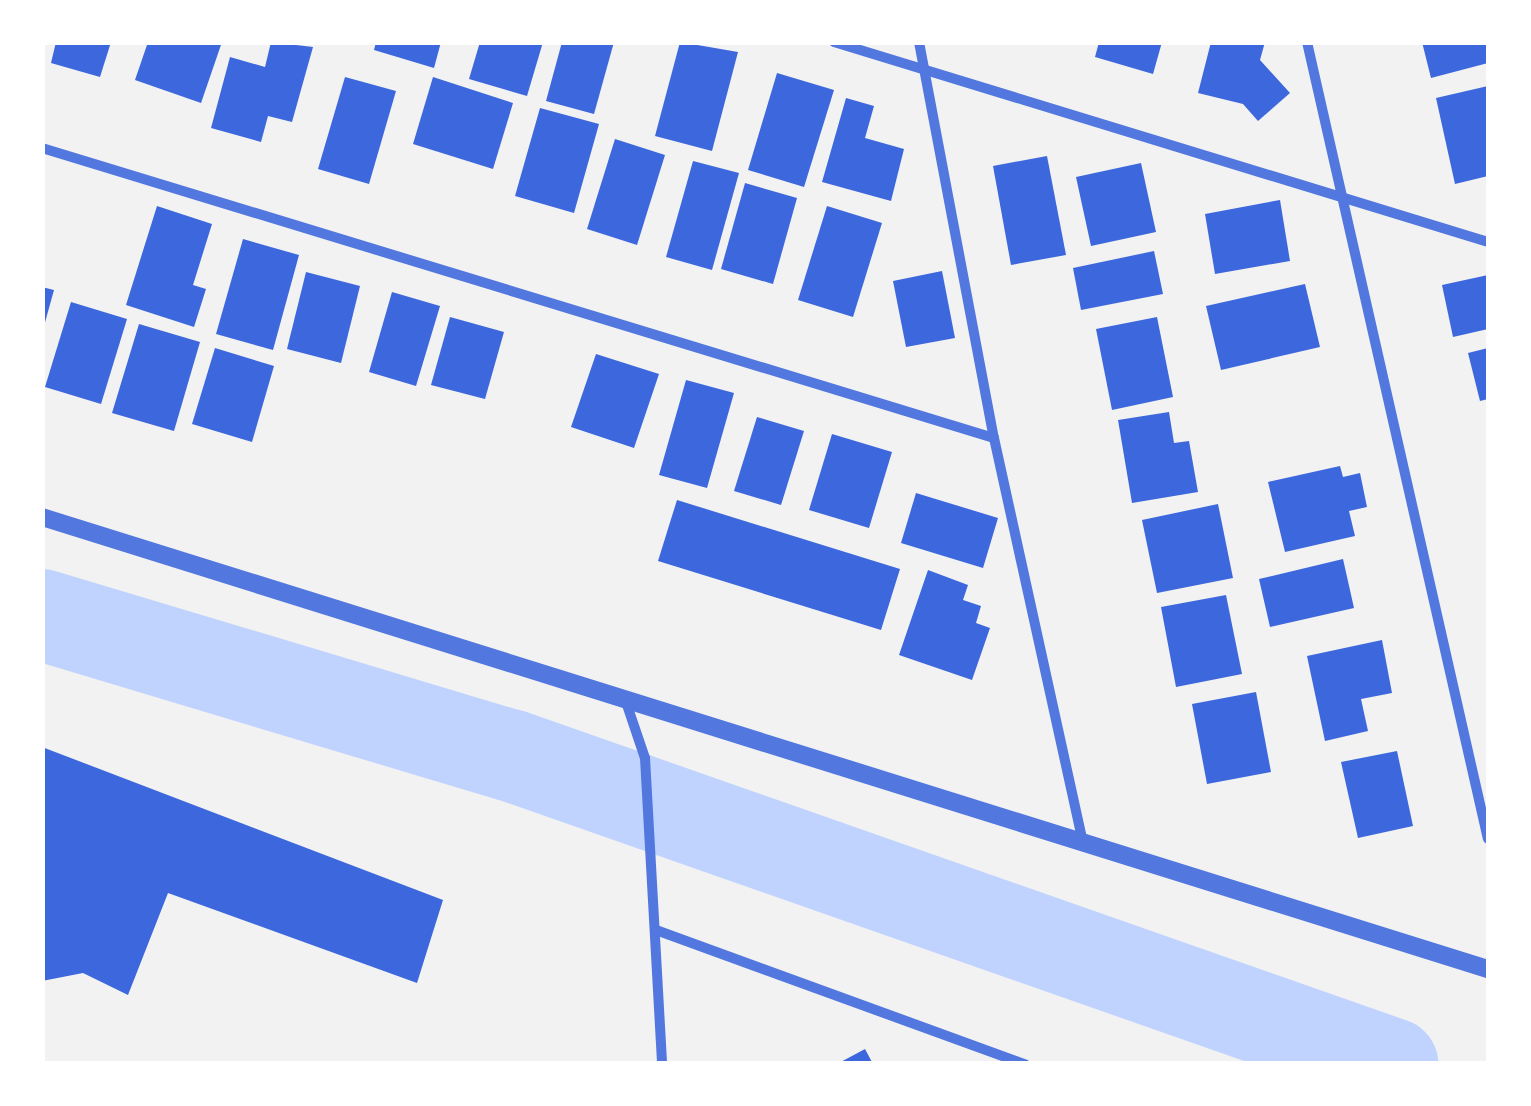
<!DOCTYPE html>
<html>
<head>
<meta charset="utf-8">
<style>
  body { margin:0 }
  #map { position:relative; width:1531px; height:1106px; overflow:hidden; background:#f2f2f2; font-family:Montserrat,sans-serif }
  div>[style] { position:absolute }
  [style*='--x'] { left:calc(var(--x)*1px); top:calc(var(--y)*1px); width:calc(var(--w)*1px); rotate:calc(var(--a)*1deg) }
  .river>* { height:92px; margin:-46px; padding:0 46px; transform-origin:46px; border-radius:46px; background:#bfd3fe }
  .building>* { inset:0; background:#3d67dc }
  .minor>* { height:10px; margin:-5px; padding:0 5px; transform-origin:5px; border-radius:5px; background:#5277de }
  .tertiary>* { height:18px; margin:-9px; padding:0 9px; transform-origin:9px; border-radius:9px; background:#5277de }
  span { translate:-50% -50%; white-space:nowrap; text-align:center; line-height:1.15; -webkit-text-stroke:9px #fff; paint-order:stroke }
  .frame { position:absolute; inset:0; border:45px solid #fff; pointer-events:none }
</style>
</head>
<body>
<div id="map">
  <div class="river">
    <i style="--x:42;--y:615;--w:488;--a:16.7"></i>
    <i style="--x:510;--y:755;--w:935;--a:19.31"></i>
  </div>
  <div class="building">
    <i style="clip-path:polygon(56px 42px,111px 42px,100px 77px,51px 63px)"></i>
    <i style="clip-path:polygon(148px 42px,222px 42px,201px 103px,135px 80px)"></i>
    <i style="clip-path:polygon(271px 42px,313px 47px,292px 122px,268px 116px,261px 142px,211px 128px,230px 57px,265px 67px)"></i>
    <i style="clip-path:polygon(376px 42px,441px 42px,434px 68px,374px 50px)"></i>
    <i style="clip-path:polygon(480px 42px,543px 42px,527px 96px,469px 79px)"></i>
    <i style="clip-path:polygon(562px 42px,614px 42px,594px 114px,546px 101px)"></i>
    <i style="clip-path:polygon(680px 42px,738px 52px,712px 151px,655px 136px)"></i>
    <i style="clip-path:polygon(1099px 42px,1162px 42px,1153px 74px,1095px 57px)"></i>
    <i style="clip-path:polygon(1211px 42px,1265px 42px,1260px 60px,1290px 93px,1258px 121px,1243px 104px,1198px 93px)"></i>
    <i style="clip-path:polygon(1422px 42px,1488px 42px,1488px 63px,1431px 78px)"></i>
    <i style="clip-path:polygon(777px 73px,834px 90px,804px 187px,748px 170px)"></i>
    <i style="clip-path:polygon(345px 77px,396px 91px,369px 184px,318px 169px)"></i>
    <i style="clip-path:polygon(433px 77px,513px 103px,493px 169px,413px 144px)"></i>
    <i style="clip-path:polygon(1488px 86px,1488px 176px,1455px 184px,1436px 98px)"></i>
    <i style="clip-path:polygon(846px 98px,874px 106px,865px 138px,904px 149px,891px 201px,822px 182px)"></i>
    <i style="clip-path:polygon(540px 108px,599px 124px,574px 213px,515px 196px)"></i>
    <i style="clip-path:polygon(615px 139px,665px 155px,637px 245px,587px 229px)"></i>
    <i style="clip-path:polygon(1047px 156px,1066px 255px,1011px 265px,993px 166px)"></i>
    <i style="clip-path:polygon(693px 161px,739px 173px,712px 270px,666px 257px)"></i>
    <i style="clip-path:polygon(1141px 163px,1156px 232px,1091px 246px,1076px 177px)"></i>
    <i style="clip-path:polygon(745px 183px,797px 198px,773px 284px,721px 269px)"></i>
    <i style="clip-path:polygon(1280px 200px,1290px 261px,1215px 274px,1205px 214px)"></i>
    <i style="clip-path:polygon(157px 206px,212px 224px,193px 285px,206px 289px,194px 327px,126px 305px)"></i>
    <i style="clip-path:polygon(827px 206px,882px 223px,853px 317px,798px 300px)"></i>
    <i style="clip-path:polygon(243px 239px,299px 255px,273px 350px,216px 334px)"></i>
    <i style="clip-path:polygon(1154px 251px,1163px 294px,1081px 310px,1073px 268px)"></i>
    <i style="clip-path:polygon(942px 271px,955px 338px,906px 347px,893px 281px)"></i>
    <i style="clip-path:polygon(306px 272px,360px 286px,341px 363px,287px 349px)"></i>
    <i style="clip-path:polygon(1488px 275px,1488px 329px,1453px 337px,1442px 285px)"></i>
    <i style="clip-path:polygon(1305px 284px,1320px 347px,1221px 370px,1206px 306px)"></i>
    <i style="clip-path:polygon(42px 287px,54px 290px,44px 326px,42px 326px)"></i>
    <i style="clip-path:polygon(392px 292px,440px 306px,416px 386px,369px 372px)"></i>
    <i style="clip-path:polygon(71px 302px,127px 319px,101px 404px,45px 387px)"></i>
    <i style="clip-path:polygon(450px 317px,504px 332px,485px 399px,431px 385px)"></i>
    <i style="clip-path:polygon(1157px 317px,1173px 397px,1112px 410px,1096px 329px)"></i>
    <i style="clip-path:polygon(139px 324px,200px 342px,174px 431px,112px 413px)"></i>
    <i style="clip-path:polygon(215px 348px,274px 366px,252px 442px,192px 424px)"></i>
    <i style="clip-path:polygon(1488px 348px,1488px 399px,1480px 401px,1468px 353px)"></i>
    <i style="clip-path:polygon(596px 354px,659px 374px,634px 448px,571px 427px)"></i>
    <i style="clip-path:polygon(686px 380px,734px 393px,707px 488px,659px 475px)"></i>
    <i style="clip-path:polygon(1169px 412px,1174px 443px,1189px 441px,1198px 492px,1132px 503px,1118px 420px)"></i>
    <i style="clip-path:polygon(757px 417px,804px 431px,781px 505px,734px 491px)"></i>
    <i style="clip-path:polygon(832px 434px,892px 452px,869px 528px,809px 510px)"></i>
    <i style="clip-path:polygon(1340px 466px,1343px 477px,1360px 473px,1367px 507px,1349px 511px,1355px 536px,1285px 552px,1268px 482px)"></i>
    <i style="clip-path:polygon(916px 493px,998px 518px,983px 568px,901px 543px)"></i>
    <i style="clip-path:polygon(677px 500px,900px 569px,881px 630px,658px 561px)"></i>
    <i style="clip-path:polygon(1218px 504px,1233px 578px,1157px 593px,1142px 520px)"></i>
    <i style="clip-path:polygon(1343px 559px,1354px 608px,1270px 627px,1259px 579px)"></i>
    <i style="clip-path:polygon(928px 570px,968px 585px,963px 600px,981px 606px,976px 623px,990px 628px,972px 680px,899px 655px)"></i>
    <i style="clip-path:polygon(1226px 595px,1242px 674px,1176px 687px,1161px 607px)"></i>
    <i style="clip-path:polygon(1382px 640px,1392px 693px,1361px 699px,1368px 731px,1325px 741px,1307px 656px)"></i>
    <i style="clip-path:polygon(1256px 692px,1271px 772px,1207px 784px,1192px 704px)"></i>
    <i style="clip-path:polygon(42px 747px,443px 900px,417px 983px,168px 893px,128px 995px,83px 973px,42px 981px)"></i>
    <i style="clip-path:polygon(1397px 751px,1413px 826px,1358px 838px,1341px 762px)"></i>
    <i style="clip-path:polygon(865px 1049px,873px 1064px,837px 1064px)"></i>
  </div>
  <div class="minor">
    <i style="--x:834;--y:42;--w:684;--a:17"></i>
    <i style="--x:919;--y:42;--w:403;--a:79.3"></i>
    <i style="--x:994;--y:438;--w:416;--a:77.6"></i>
    <i style="--x:1307;--y:42;--w:817;--a:77.21"></i>
    <i style="--x:42;--y:148;--w:995;--a:16.94"></i>
    <i style="--x:626;--y:702;--w:59;--a:71.3"></i>
    <i style="--x:645;--y:758;--w:306;--a:86.8"></i>
    <i style="--x:656;--y:930;--w:393;--a:20"></i>
  </div>
  <div class="tertiary">
    <i style="--x:42;--y:517;--w:1515;--a:17.36"></i>
  </div>
  <div class="frame"></div>
</div>
</body>
</html>
